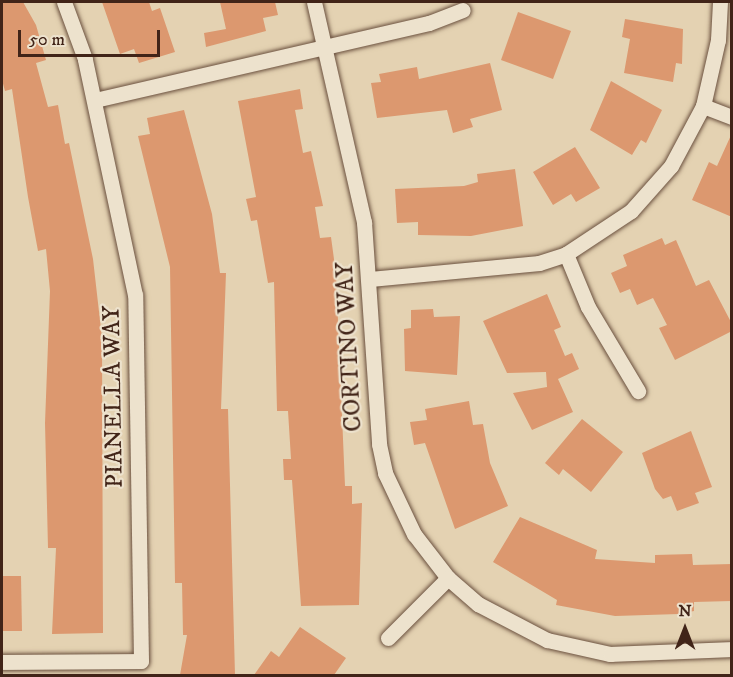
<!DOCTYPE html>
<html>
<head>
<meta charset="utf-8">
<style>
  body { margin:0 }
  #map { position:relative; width:733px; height:677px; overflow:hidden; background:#e4d2b2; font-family:"IM FELL DW Pica",serif }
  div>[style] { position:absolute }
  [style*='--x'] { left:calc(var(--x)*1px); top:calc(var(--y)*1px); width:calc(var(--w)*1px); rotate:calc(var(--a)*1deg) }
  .building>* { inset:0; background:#dc986f }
  .roads { filter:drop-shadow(0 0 2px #6a503e) drop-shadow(0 0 2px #6a503e) }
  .minor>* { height:15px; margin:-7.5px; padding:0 7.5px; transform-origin:7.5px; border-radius:7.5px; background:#ede2cd }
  span { translate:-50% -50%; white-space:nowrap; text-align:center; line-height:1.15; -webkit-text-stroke:4.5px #ede2cd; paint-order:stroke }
  .street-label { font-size:24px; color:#412418 }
  .frame { position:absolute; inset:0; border:3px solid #412418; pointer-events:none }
  .north { position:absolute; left:655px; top:599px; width:60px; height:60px; -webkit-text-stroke:4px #ede2cd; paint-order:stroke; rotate:0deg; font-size:16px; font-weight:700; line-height:24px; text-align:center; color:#412418 }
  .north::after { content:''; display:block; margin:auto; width:21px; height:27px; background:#412418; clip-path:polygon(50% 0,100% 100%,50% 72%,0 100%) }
  .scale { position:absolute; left:18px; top:30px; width:142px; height:27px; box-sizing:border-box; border:3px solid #412418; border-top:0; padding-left:8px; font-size:18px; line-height:21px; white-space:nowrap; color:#412418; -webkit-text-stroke:4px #ede2cd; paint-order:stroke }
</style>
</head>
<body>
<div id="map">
  <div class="building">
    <i style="clip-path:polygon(2px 2px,23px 2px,36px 25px,46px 60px,36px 63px,48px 107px,58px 105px,65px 144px,69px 143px,93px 259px,102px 338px,103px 633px,52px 634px,56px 548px,48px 548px,45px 423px,50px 291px,46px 249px,38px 251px,28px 197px,12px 89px,5px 91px,2px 80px)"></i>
    <i style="clip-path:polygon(102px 2px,149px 2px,152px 11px,160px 8px,175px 52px,139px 63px,134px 49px,120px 54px)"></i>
    <i style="clip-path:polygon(220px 2px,275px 2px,278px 15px,263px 18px,266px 31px,206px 47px,204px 33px,226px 29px)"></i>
    <i style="clip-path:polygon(518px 12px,571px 31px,553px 79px,501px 60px)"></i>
    <i style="clip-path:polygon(625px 19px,683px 29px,682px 64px,676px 63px,673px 82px,624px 73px,630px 39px,622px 37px)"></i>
    <i style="clip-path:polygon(490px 63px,502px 110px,470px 119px,473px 127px,453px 133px,447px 110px,377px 118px,371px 83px,381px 82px,379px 74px,417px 67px,419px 79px)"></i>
    <i style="clip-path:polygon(611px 81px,662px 110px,646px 143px,641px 140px,632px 155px,590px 130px)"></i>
    <i style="clip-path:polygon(300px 89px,303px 109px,295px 110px,303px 153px,311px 151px,323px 206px,315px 207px,320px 238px,331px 237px,336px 274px,345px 486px,352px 486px,352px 504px,362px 503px,359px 605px,301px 606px,292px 480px,284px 480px,283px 459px,291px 459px,288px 411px,277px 411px,274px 282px,268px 283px,257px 220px,251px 221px,246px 199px,256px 197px,238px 101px)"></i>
    <i style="clip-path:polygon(184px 110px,212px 214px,220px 273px,226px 273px,221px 409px,228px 409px,235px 675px,180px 675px,187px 635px,183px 635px,182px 583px,175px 583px,170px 267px,138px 136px,150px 134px,147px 118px)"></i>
    <i style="clip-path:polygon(732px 133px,732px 217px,692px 200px,709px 162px,717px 166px)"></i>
    <i style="clip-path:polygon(575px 147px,600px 188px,576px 202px,571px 194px,553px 205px,533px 172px)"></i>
    <i style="clip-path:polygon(515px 169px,523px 226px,471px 236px,418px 235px,418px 222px,397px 223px,395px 189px,464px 186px,478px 182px,477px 174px)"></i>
    <i style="clip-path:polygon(662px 238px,665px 245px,676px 240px,696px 286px,709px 280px,732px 324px,732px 331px,675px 360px,659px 328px,667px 325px,653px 298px,637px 305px,630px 289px,620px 293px,611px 273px,627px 266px,623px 255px)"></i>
    <i style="clip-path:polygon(547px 294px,561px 327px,554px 330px,565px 356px,572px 353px,579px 369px,558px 379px,573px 412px,532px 430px,513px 393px,547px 387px,546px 372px,507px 373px,483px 321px)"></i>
    <i style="clip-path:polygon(433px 309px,434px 317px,460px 316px,457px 375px,405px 371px,404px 329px,411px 328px,411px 310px)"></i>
    <i style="clip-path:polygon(469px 401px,473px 425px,483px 424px,490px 463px,508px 506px,455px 529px,425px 443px,414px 445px,410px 422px,427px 420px,425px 409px)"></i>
    <i style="clip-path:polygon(582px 419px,623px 452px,591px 492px,563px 469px,559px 475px,545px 463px)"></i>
    <i style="clip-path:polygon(691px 431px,712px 487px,695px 493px,699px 503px,677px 511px,671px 496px,663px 499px,655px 489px,642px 453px)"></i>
    <i style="clip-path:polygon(520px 517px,597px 550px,595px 559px,655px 563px,655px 555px,692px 554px,693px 565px,732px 564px,732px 601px,694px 602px,694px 611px,679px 614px,615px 616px,556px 605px,557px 600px,493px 562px)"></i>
    <i style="clip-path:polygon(2px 576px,21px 576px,22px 631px,2px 631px)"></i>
    <i style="clip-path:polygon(300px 627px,346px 658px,334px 675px,254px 675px,271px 651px,279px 657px)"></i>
  </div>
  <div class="roads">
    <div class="minor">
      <i style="--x:314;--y:2;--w:226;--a:77.2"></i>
      <i style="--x:364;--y:222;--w:223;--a:86.1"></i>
      <i style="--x:379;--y:444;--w:30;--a:78"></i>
      <i style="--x:385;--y:473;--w:68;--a:64.6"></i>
      <i style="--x:414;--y:534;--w:56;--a:52.3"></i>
      <i style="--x:448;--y:578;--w:40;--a:41"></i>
      <i style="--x:478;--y:604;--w:78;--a:27.6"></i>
      <i style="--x:547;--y:640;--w:65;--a:12.5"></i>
      <i style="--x:610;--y:654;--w:122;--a:-2.3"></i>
      <i style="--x:95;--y:100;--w:343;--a:-13"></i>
      <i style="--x:429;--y:23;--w:36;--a:-21"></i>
      <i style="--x:703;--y:106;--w:31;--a:21"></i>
      <i style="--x:566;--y:254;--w:57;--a:67.5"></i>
      <i style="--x:588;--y:307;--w:98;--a:59.2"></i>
      <i style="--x:370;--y:279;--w:170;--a:-5.4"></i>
      <i style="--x:539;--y:263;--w:28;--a:-18"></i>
      <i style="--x:566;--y:254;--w:78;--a:-33.5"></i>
      <i style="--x:631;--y:211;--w:60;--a:-48.4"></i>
      <i style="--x:671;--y:166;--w:68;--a:-61.9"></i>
      <i style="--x:703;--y:106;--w:68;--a:-77.2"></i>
      <i style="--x:718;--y:40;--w:38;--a:-87"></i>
      <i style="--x:388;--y:638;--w:85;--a:-45"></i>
      <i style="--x:2;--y:662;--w:139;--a:-0.4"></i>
      <i style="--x:141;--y:661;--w:366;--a:-90.9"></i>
      <i style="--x:135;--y:295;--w:241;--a:-102"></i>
      <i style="--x:85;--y:59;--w:61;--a:-110.2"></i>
    </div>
  </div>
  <div class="street-label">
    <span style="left:350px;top:347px;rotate:-93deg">CORTINO WAY</span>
    <span style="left:114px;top:397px;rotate:-91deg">PIANELLA WAY</span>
  </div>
  <div class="frame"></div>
  <div class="north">N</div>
  <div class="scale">50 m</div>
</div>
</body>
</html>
